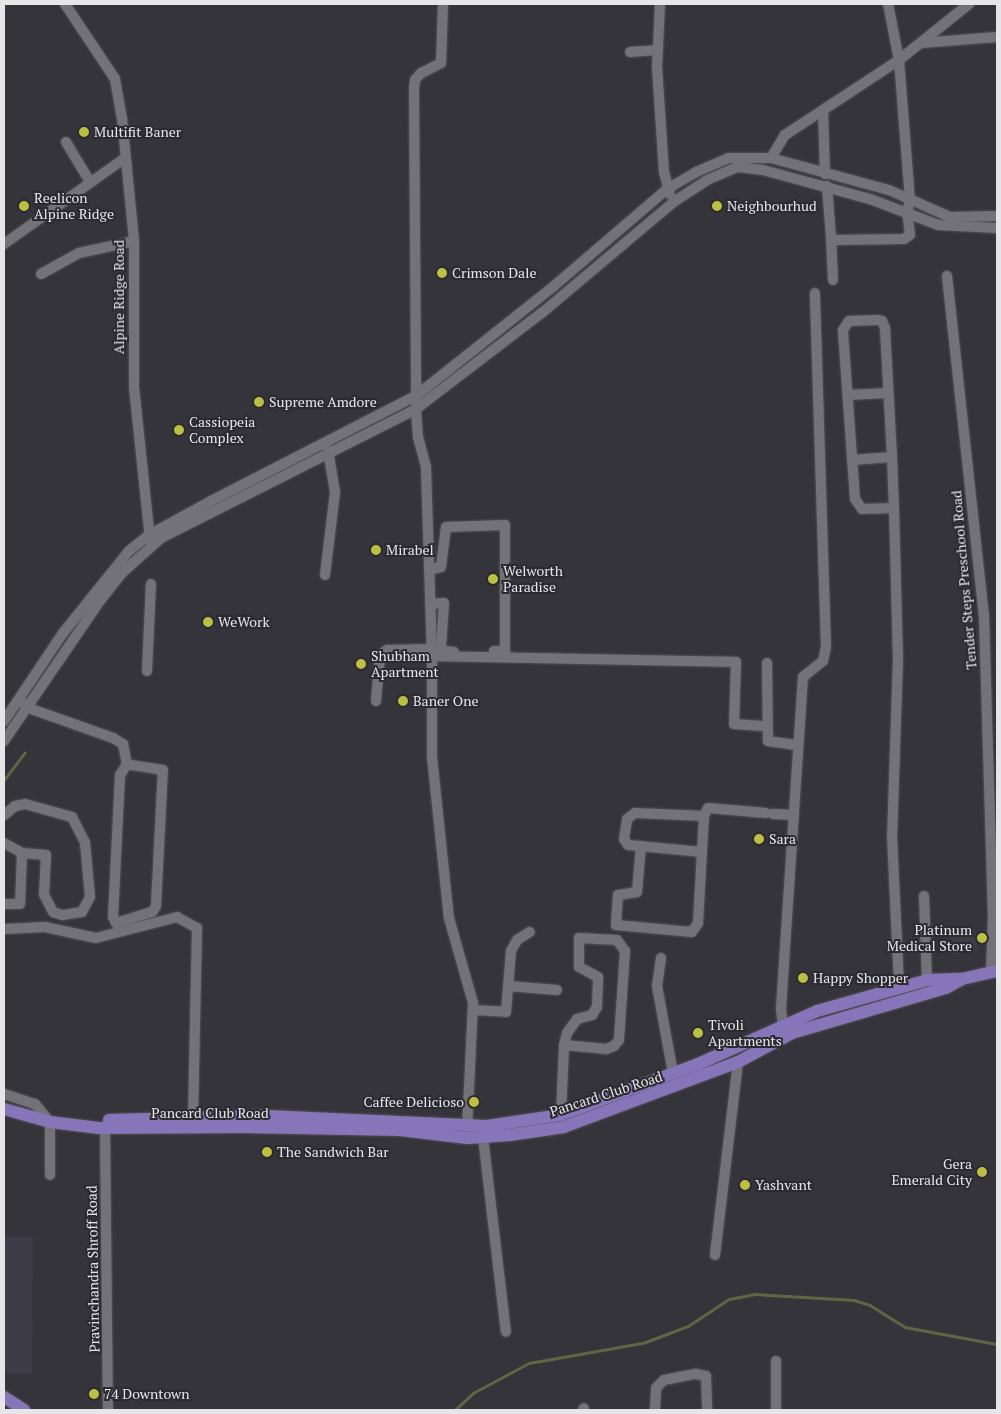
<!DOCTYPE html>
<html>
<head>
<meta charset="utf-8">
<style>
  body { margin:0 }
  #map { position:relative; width:1001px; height:1414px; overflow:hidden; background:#35343a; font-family:"PT Serif",serif }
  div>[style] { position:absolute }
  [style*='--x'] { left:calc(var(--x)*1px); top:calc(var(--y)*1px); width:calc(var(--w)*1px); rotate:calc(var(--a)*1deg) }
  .built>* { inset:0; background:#3e3c48 }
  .stream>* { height:2.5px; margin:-1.25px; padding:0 1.25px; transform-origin:1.25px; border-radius:1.25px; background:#626443 }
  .roads { filter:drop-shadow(0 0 1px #515155) drop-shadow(0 0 1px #515155) }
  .minor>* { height:10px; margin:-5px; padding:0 5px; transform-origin:5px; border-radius:5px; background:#737279 }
  .major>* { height:12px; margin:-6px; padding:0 6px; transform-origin:6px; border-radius:6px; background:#8676b9 }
  .dots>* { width:14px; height:14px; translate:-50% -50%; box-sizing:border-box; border:2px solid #2b2a30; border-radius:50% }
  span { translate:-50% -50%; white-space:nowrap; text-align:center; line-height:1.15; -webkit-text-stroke:4px #2b2a30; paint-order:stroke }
  .poi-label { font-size:14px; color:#e6e6e9 }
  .left { translate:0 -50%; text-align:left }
  .right { translate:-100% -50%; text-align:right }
  .street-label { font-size:14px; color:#e6e6e9 }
  .frame { position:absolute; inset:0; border:5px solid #e6e6e9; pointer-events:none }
</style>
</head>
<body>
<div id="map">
  <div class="built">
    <i style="clip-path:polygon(974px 928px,978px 950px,954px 954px,950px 933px)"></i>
    <i style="clip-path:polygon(4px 1237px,33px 1237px,32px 1373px,4px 1373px)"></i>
  </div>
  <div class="stream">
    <i style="--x:4;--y:780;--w:34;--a:-53"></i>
    <i style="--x:455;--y:1410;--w:25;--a:-43"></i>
    <i style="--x:473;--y:1393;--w:64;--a:-28.2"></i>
    <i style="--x:529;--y:1363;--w:116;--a:-10"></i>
    <i style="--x:643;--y:1343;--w:48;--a:-20.7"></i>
    <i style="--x:688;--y:1326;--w:49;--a:-33.4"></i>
    <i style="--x:729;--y:1299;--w:26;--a:-11"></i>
    <i style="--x:755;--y:1294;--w:99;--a:3.5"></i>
    <i style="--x:854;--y:1300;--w:17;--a:17"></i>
    <i style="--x:870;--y:1305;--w:41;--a:32.2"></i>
    <i style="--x:905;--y:1327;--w:94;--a:10.5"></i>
  </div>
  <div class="roads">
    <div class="minor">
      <i style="--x:65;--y:4;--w:90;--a:56.3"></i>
      <i style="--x:115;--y:79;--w:40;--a:80"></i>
      <i style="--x:122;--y:118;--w:124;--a:84.4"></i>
      <i style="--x:134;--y:241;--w:146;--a:90"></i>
      <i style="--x:134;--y:387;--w:154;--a:84"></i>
      <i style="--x:443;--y:4;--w:59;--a:91.9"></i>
      <i style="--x:441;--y:63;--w:22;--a:153"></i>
      <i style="--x:421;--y:73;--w:9;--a:131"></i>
      <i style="--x:415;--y:80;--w:8;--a:97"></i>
      <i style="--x:414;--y:88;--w:321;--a:89.6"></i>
      <i style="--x:416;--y:409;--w:28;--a:86"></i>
      <i style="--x:418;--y:437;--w:31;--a:75"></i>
      <i style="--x:426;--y:467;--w:189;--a:88.2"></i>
      <i style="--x:432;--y:656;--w:101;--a:90"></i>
      <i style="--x:432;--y:757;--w:162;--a:84"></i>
      <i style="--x:449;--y:918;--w:88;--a:74.2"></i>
      <i style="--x:473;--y:1003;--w:129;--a:92.7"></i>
      <i style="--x:660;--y:4;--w:63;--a:92.7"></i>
      <i style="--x:657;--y:67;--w:105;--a:86.2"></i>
      <i style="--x:664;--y:172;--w:23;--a:75"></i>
      <i style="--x:921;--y:43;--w:76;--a:-4.5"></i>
      <i style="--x:630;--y:52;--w:27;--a:-4"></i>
      <i style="--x:66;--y:142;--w:47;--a:59"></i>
      <i style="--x:771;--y:158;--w:27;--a:-59"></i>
      <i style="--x:785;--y:135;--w:45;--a:-33.3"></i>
      <i style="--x:825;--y:174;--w:64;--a:-91.8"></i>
      <i style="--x:823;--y:110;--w:91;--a:-33.3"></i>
      <i style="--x:899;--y:60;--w:90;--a:-38.7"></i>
      <i style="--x:827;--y:186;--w:51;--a:85.5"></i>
      <i style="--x:831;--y:237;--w:6;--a:31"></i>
      <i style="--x:836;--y:240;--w:68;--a:-0.8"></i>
      <i style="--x:904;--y:239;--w:7;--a:-34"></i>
      <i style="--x:910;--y:235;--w:23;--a:-97"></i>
      <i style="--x:907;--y:212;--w:12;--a:-76"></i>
      <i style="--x:910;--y:200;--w:140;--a:-94.5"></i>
      <i style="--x:899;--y:60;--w:57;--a:-101.1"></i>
      <i style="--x:831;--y:237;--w:43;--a:87.3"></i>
      <i style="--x:4;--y:244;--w:148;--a:-35.4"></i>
      <i style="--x:41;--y:274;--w:43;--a:-28.9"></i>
      <i style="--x:79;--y:253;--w:56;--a:-12.3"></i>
      <i style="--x:947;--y:276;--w:341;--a:83.8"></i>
      <i style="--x:984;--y:615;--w:299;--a:88.3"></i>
      <i style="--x:993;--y:914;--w:59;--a:91.9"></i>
      <i style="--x:848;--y:395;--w:40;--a:-2.9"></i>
      <i style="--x:852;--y:460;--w:40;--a:-4.3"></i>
      <i style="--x:894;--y:508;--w:32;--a:178"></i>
      <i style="--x:862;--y:509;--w:12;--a:-125"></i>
      <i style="--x:855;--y:499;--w:169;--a:-94.1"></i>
      <i style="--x:843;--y:330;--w:11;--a:-56"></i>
      <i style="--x:849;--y:321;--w:28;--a:-2"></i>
      <i style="--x:877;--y:320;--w:5;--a:11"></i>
      <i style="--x:882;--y:321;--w:8;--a:67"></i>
      <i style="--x:885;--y:328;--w:129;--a:86.9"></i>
      <i style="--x:892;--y:457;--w:51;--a:87.8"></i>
      <i style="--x:894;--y:508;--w:151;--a:88.5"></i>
      <i style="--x:898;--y:659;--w:177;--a:91.9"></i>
      <i style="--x:892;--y:836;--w:150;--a:87.3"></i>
      <i style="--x:429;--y:570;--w:12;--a:-14"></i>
      <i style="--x:441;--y:567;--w:40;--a:-82.9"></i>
      <i style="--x:446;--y:527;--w:59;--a:-1.9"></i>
      <i style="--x:505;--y:525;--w:126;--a:90"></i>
      <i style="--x:505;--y:651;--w:11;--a:180"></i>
      <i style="--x:325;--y:575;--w:84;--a:-83.1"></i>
      <i style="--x:335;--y:492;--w:43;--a:-99.5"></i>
      <i style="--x:430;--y:604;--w:14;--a:-4"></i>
      <i style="--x:444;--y:603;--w:44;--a:93.9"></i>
      <i style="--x:441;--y:647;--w:4;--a:63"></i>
      <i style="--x:443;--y:651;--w:11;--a:5"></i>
      <i style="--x:432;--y:656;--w:304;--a:1.1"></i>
      <i style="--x:736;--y:662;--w:62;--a:91.8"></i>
      <i style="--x:734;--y:724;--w:32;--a:4"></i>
      <i style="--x:767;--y:663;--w:78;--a:89.3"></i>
      <i style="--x:768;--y:741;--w:30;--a:8"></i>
      <i style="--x:147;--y:671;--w:87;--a:-87.4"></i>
      <i style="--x:376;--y:701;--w:46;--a:-85"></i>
      <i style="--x:380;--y:655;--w:9;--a:-36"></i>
      <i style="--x:387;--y:650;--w:45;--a:-1.3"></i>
      <i style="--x:21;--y:702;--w:15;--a:32"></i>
      <i style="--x:34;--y:710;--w:84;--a:19.5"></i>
      <i style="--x:113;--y:738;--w:12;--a:31"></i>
      <i style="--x:123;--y:744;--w:20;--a:79"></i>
      <i style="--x:127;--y:764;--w:13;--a:122"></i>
      <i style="--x:120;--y:775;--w:142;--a:92.8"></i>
      <i style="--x:113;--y:917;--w:7;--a:63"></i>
      <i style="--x:116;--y:923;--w:38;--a:-17"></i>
      <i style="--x:152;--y:912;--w:7;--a:-56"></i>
      <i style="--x:156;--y:906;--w:136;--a:-87.1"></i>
      <i style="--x:163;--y:770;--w:36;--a:-171"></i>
      <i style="--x:4;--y:721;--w:106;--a:-56.2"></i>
      <i style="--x:63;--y:633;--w:105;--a:-51.2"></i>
      <i style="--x:129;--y:551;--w:26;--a:-39"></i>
      <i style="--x:149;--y:535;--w:71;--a:-28.7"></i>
      <i style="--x:211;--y:501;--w:232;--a:-27.2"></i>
      <i style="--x:417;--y:395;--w:175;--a:-38.5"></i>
      <i style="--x:554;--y:286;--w:149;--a:-40.6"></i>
      <i style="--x:667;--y:189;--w:34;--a:-30"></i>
      <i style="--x:696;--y:172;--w:36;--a:-23"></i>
      <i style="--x:729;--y:158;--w:42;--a:0"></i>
      <i style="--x:771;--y:158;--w:122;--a:15.2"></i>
      <i style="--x:889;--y:190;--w:67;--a:23.9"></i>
      <i style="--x:950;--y:217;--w:47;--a:-1.2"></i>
      <i style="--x:4;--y:741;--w:170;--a:-55.6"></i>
      <i style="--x:100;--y:601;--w:37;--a:-52"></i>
      <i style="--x:123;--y:572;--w:51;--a:-41.8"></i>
      <i style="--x:161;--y:538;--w:286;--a:-26.8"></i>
      <i style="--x:416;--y:409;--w:160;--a:-37.4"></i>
      <i style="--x:543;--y:312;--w:172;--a:-40.1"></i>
      <i style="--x:675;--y:201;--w:38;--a:-33"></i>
      <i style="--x:707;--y:180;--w:34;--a:-23"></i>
      <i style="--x:738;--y:167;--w:25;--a:7"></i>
      <i style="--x:763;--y:170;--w:111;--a:15.2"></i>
      <i style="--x:870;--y:199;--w:73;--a:20.9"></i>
      <i style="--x:938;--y:225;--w:59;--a:2.9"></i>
      <i style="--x:773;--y:814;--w:21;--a:3"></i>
      <i style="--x:4;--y:815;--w:14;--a:-39"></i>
      <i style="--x:15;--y:806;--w:10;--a:-11"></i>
      <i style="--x:25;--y:804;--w:49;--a:15.5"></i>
      <i style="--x:72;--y:817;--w:28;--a:63"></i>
      <i style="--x:85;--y:842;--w:55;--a:84.8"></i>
      <i style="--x:90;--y:897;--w:17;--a:118"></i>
      <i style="--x:82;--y:912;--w:20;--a:171"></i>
      <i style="--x:62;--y:915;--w:9;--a:-162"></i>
      <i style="--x:53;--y:912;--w:20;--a:-117"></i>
      <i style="--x:44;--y:894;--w:39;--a:-87"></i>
      <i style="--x:46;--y:855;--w:24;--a:-175"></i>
      <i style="--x:22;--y:853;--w:51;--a:92.2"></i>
      <i style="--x:20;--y:904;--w:16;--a:180"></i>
      <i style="--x:4;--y:843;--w:21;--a:29"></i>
      <i style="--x:641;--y:846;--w:46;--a:95"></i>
      <i style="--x:637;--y:892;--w:19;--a:171"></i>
      <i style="--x:618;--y:895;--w:30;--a:94"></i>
      <i style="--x:616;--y:925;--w:76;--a:5.3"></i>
      <i style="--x:692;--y:932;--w:11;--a:-56"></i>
      <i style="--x:698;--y:923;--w:107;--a:-86.8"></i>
      <i style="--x:702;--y:852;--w:74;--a:-174.6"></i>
      <i style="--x:628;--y:845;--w:7;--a:-124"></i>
      <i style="--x:624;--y:839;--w:20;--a:-81"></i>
      <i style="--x:627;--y:819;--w:10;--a:-37"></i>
      <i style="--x:635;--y:813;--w:69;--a:2.5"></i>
      <i style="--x:704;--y:816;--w:9;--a:-63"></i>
      <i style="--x:708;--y:808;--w:58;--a:4.9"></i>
      <i style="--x:924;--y:896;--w:84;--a:88"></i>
      <i style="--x:4;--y:929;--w:41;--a:-2.8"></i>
      <i style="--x:45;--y:927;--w:52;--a:12.2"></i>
      <i style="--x:96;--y:938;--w:84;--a:-14.5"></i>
      <i style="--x:177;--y:917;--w:23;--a:29"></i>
      <i style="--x:197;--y:928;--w:188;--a:91.2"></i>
      <i style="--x:661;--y:958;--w:28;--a:98"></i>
      <i style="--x:657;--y:986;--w:88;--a:79.6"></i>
      <i style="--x:508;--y:986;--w:49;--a:4.7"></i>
      <i style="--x:473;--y:1010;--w:33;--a:3"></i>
      <i style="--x:506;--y:1012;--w:61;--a:-85.3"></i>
      <i style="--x:511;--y:951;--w:13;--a:-61"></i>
      <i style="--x:517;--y:940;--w:15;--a:-32"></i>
      <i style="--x:783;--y:1025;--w:17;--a:-97"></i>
      <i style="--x:781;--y:1008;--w:332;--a:-86.2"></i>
      <i style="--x:803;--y:677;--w:26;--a:-39"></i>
      <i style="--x:823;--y:661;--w:14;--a:-78"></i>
      <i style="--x:826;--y:647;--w:354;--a:-91.8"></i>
      <i style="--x:4;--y:1094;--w:33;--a:18"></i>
      <i style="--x:35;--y:1104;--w:23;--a:50"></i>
      <i style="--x:50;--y:1122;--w:53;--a:90"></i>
      <i style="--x:561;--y:1115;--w:70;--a:-87.5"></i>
      <i style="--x:564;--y:1045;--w:12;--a:-76"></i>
      <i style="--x:567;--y:1033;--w:17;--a:-54"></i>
      <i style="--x:577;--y:1019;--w:16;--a:-15"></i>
      <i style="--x:592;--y:1015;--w:9;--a:-58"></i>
      <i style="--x:597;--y:1007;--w:30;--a:-88"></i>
      <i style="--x:598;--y:977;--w:21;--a:-152"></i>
      <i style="--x:579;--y:967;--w:29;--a:-90"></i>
      <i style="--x:579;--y:938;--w:38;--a:3"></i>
      <i style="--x:617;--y:940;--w:14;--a:54"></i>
      <i style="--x:625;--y:951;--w:89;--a:93.9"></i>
      <i style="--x:619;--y:1040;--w:8;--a:130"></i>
      <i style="--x:614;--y:1046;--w:9;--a:159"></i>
      <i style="--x:606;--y:1049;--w:42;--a:-174.6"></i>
      <i style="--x:105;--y:1128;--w:282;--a:89.4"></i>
      <i style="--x:483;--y:1137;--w:196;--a:83.3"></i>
      <i style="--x:715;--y:1255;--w:194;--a:-83.2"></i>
      <i style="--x:776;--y:1361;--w:49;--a:90"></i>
      <i style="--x:583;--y:1410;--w:2;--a:-63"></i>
      <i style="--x:655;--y:1410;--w:22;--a:-87"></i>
      <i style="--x:656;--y:1388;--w:11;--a:-45"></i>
      <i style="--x:664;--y:1380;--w:33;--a:-11"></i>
      <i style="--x:696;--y:1374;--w:10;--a:11"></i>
      <i style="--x:706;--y:1376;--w:34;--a:88"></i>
    </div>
    <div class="major">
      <i style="--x:4;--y:1109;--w:48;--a:15.8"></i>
      <i style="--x:50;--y:1122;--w:49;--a:7"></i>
      <i style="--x:99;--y:1128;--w:144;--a:-0.4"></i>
      <i style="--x:243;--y:1127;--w:157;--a:1.1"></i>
      <i style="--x:400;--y:1130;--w:67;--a:6.8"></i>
      <i style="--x:467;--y:1138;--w:43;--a:-4"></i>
      <i style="--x:510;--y:1135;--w:55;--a:-8.4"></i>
      <i style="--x:564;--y:1127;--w:186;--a:-20.5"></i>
      <i style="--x:738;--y:1062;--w:61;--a:-28.2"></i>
      <i style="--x:792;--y:1033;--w:160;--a:-16.3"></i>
      <i style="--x:946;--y:988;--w:18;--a:-29"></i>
      <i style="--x:109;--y:1120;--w:158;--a:-1.5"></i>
      <i style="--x:267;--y:1116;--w:220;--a:2.6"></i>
      <i style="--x:487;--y:1126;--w:75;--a:-8.5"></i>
      <i style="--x:561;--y:1115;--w:146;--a:-20.4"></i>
      <i style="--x:698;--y:1064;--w:130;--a:-24"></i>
      <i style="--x:817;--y:1011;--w:114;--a:-15.7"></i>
      <i style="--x:927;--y:980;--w:35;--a:-2"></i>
      <i style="--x:962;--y:979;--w:36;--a:-13"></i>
      <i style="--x:4;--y:1397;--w:24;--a:33"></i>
    </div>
  </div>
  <div class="dots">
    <i style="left:84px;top:132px;background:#bdbf43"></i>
    <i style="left:24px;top:206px;background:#bdbf43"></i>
    <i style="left:717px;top:206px;background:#bdbf43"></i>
    <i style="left:442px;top:273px;background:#bdbf43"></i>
    <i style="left:259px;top:402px;background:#bdbf43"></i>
    <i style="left:179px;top:430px;background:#bdbf43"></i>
    <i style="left:376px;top:550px;background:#bdbf43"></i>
    <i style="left:493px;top:579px;background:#bdbf43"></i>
    <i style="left:208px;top:622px;background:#bdbf43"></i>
    <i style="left:361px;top:664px;background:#bdbf43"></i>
    <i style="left:403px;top:701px;background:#bdbf43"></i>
    <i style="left:759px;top:839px;background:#bdbf43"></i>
    <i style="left:982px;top:938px;background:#bdbf43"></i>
    <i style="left:803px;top:978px;background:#bdbf43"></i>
    <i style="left:698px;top:1033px;background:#bdbf43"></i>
    <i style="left:474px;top:1102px;background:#bdbf43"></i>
    <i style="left:267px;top:1152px;background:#bdbf43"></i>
    <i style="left:982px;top:1172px;background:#bdbf43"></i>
    <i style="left:745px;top:1185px;background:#bdbf43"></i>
    <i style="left:94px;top:1394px;background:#bdbf43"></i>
  </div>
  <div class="poi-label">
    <span class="left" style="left:94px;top:132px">Multifit Baner</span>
    <span class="left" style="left:34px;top:206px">Reelicon<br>Alpine Ridge</span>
    <span class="left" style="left:727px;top:206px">Neighbourhud</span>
    <span class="left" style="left:452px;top:273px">Crimson Dale</span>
    <span class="left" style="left:269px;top:402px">Supreme Amdore</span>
    <span class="left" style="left:189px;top:430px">Cassiopeia<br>Complex</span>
    <span class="left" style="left:386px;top:550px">Mirabel</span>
    <span class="left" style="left:503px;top:579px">Welworth<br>Paradise</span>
    <span class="left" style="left:218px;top:622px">WeWork</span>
    <span class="left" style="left:371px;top:664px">Shubham<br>Apartment</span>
    <span class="left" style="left:413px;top:701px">Baner One</span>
    <span class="left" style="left:769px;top:839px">Sara</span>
    <span class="right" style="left:972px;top:938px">Platinum<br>Medical Store</span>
    <span class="left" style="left:813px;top:978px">Happy Shopper</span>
    <span class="left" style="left:708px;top:1033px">Tivoli<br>Apartments</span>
    <span class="right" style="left:464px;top:1102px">Caffee Delicioso</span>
    <span class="left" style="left:277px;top:1152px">The Sandwich Bar</span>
    <span class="right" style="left:972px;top:1172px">Gera<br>Emerald City</span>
    <span class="left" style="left:755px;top:1185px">Yashvant</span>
    <span class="left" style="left:104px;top:1394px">74 Downtown</span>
  </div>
  <div class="street-label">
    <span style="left:119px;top:297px;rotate:-90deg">Alpine Ridge Road</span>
    <span style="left:964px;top:580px;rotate:-95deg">Tender Steps Preschool Road</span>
    <span style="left:606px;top:1094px;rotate:-18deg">Pancard Club Road</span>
    <span style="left:210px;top:1113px">Pancard Club Road</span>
    <span style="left:93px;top:1269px;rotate:-91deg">Pravinchandra Shroff Road</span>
  </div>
  <div class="frame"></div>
</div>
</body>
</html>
